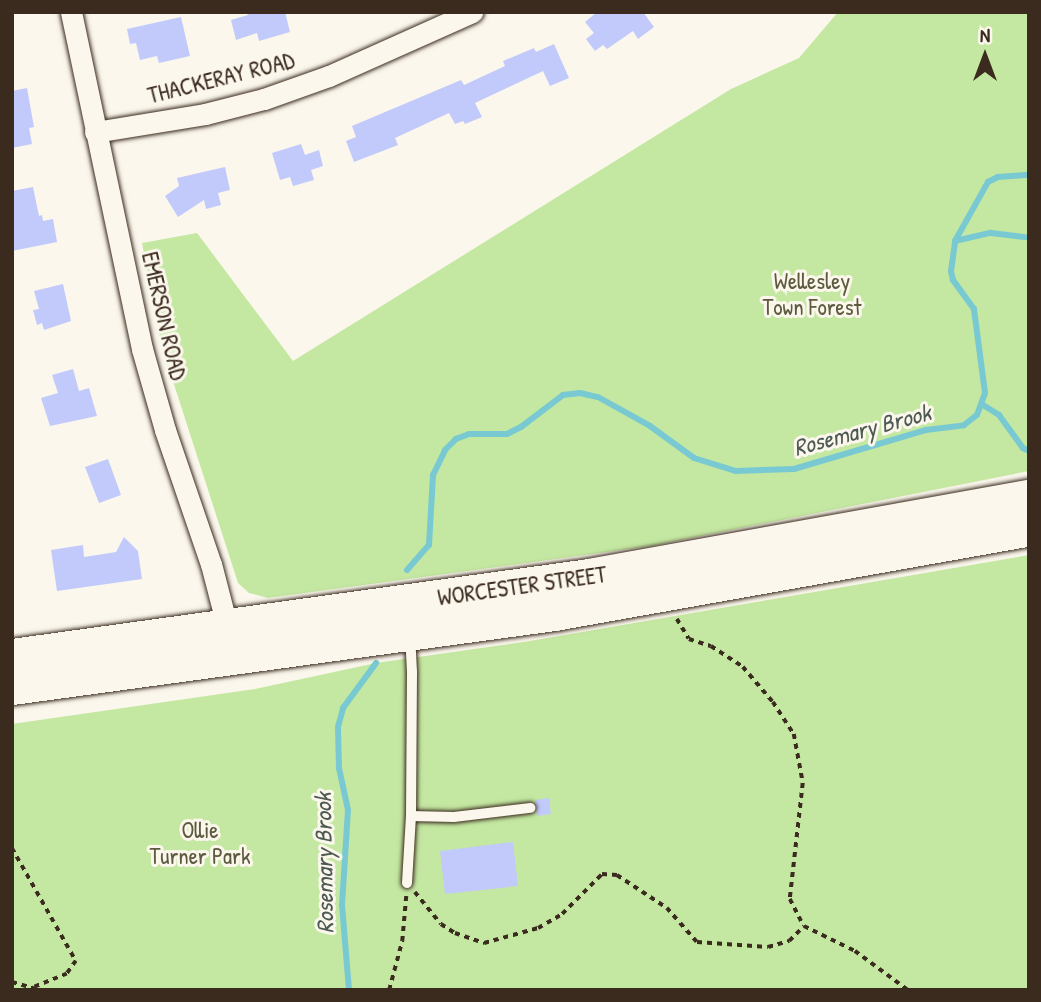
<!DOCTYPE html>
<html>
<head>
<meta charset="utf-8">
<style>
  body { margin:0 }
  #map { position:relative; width:1041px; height:1002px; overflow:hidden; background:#fbf7ec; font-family:"Patrick Hand",sans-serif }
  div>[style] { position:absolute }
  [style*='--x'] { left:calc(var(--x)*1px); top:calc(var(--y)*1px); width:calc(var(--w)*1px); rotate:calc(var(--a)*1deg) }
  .green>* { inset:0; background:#c4e8a2 }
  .stream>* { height:6px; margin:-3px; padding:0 3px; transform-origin:3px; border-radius:3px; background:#78c9d1 }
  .building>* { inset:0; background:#c1cafb }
  .path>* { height:3.5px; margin-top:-1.75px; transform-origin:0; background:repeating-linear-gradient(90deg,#3b2a1e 0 5px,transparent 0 10px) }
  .roads { filter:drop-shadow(0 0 2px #3b2a1e) drop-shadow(0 0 2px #3b2a1e) }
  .lane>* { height:10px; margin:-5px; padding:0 5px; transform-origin:5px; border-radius:5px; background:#fbf7ec }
  .street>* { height:21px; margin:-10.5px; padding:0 10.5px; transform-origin:10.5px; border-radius:10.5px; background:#fbf7ec }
  .highway>* { height:37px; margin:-18.5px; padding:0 18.5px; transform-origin:18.5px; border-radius:18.5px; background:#fbf7ec }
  span { translate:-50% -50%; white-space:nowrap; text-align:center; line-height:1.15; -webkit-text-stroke:6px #fbf7ec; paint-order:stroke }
  .street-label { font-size:23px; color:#3b2a1e }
  .park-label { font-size:23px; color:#5d5a3f }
  .water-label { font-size:24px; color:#4d5a54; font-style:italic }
  .frame { position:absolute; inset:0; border:14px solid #3b2a1e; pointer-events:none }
  .north { position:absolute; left:950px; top:21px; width:70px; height:70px; -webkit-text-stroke:5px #fbf7ec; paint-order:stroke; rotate:0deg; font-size:19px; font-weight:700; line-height:28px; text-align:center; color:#3b2a1e }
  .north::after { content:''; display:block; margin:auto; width:24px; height:32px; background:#3b2a1e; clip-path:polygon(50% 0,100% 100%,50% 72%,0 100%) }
</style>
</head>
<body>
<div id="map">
  <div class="green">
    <i style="clip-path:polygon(838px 12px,1029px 12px,1029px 471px,651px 546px,268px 598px,249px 593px,238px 583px,162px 347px,142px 243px,197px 233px,293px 361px,731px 89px,799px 58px)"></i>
    <i style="clip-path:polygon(1029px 555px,1029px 990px,12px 990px,12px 724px,255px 689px,376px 663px,524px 642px)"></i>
  </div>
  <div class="stream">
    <i style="--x:955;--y:241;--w:37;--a:-13"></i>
    <i style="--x:991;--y:233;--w:38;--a:7"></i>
    <i style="--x:983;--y:405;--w:19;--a:32"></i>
    <i style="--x:999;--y:415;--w:41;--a:54"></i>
    <i style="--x:1023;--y:448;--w:7;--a:27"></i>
    <i style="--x:407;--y:570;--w:33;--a:-49"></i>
    <i style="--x:429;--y:545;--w:70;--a:-86.7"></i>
    <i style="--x:433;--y:475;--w:28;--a:-64"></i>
    <i style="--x:445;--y:450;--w:16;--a:-45"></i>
    <i style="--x:456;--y:439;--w:14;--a:-21"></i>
    <i style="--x:469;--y:434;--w:38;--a:0"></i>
    <i style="--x:507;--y:434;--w:16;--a:-27"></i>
    <i style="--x:521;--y:427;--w:53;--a:-37.3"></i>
    <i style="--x:563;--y:395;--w:17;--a:-7"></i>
    <i style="--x:580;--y:393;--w:18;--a:13"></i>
    <i style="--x:598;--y:397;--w:60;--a:29.1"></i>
    <i style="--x:650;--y:426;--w:54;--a:36"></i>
    <i style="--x:694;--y:458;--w:44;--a:17.2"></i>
    <i style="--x:736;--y:471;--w:58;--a:-2"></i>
    <i style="--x:794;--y:469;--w:138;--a:-16.5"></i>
    <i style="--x:926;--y:430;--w:38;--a:-7"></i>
    <i style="--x:964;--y:425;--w:16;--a:-38"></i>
    <i style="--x:977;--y:415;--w:23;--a:-70"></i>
    <i style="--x:985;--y:393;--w:85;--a:-97.5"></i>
    <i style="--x:974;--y:309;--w:36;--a:-126"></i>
    <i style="--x:953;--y:280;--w:9;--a:-103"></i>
    <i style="--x:951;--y:271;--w:30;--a:-82"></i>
    <i style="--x:955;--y:241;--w:68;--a:-60.8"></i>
    <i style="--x:988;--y:182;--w:11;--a:-27"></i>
    <i style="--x:998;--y:177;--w:31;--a:-4"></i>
    <i style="--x:349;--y:990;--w:85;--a:-94.7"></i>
    <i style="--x:342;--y:905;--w:95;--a:-86.4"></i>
    <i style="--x:348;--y:810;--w:43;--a:-102.1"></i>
    <i style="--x:339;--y:768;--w:41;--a:-91.4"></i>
    <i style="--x:338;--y:727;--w:20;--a:-75"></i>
    <i style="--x:343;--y:708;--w:56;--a:-53.7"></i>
  </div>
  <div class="building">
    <i style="clip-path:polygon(247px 12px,285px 12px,290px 32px,259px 41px,257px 33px,236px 40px,231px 20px,248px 15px)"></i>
    <i style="clip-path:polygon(597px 12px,643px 12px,654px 27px,638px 39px,633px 31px,607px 49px,603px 45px,595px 51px,586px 39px,594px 33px,585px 22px)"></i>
    <i style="clip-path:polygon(181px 17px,190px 56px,159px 63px,157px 56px,140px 60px,136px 43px,130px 44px,127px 29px)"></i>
    <i style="clip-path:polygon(554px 44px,569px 78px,550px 86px,543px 71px,475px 103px,482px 117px,465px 124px,463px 121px,455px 124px,449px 113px,395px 138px,398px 145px,354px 162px,346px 141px,356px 137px,352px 126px,461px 80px,464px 85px,505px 66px,503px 61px,534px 48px,536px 52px)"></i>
    <i style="clip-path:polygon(27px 88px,34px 127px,29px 128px,32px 144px,12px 148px,12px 91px)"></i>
    <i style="clip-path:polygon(301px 144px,305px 155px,319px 150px,323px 166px,311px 170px,314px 180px,293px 186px,290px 177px,280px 180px,272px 153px)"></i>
    <i style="clip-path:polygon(225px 167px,230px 190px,218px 193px,221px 205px,206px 209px,204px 200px,178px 217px,165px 196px,179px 186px,177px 178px)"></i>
    <i style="clip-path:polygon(33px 187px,39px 216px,42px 215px,43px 221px,53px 219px,57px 242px,12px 251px,12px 191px)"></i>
    <i style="clip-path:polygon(63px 284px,71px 321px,44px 330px,42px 323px,37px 325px,33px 310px,39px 309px,34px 291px)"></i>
    <i style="clip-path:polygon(73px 369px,79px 391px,89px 388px,97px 416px,50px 426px,41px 398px,58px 393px,52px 375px)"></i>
    <i style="clip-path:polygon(108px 459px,121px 495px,99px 503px,85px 467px)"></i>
    <i style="clip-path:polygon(124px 537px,138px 551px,142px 579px,57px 591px,51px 550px,83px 545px,84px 557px,116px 552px)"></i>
    <i style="clip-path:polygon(549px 798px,551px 814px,537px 816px,535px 800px)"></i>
    <i style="clip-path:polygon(513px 842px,518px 886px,445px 894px,440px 851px)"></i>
  </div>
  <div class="path">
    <i style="--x:677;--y:619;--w:23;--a:59"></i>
    <i style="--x:689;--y:639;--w:23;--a:18"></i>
    <i style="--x:711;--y:646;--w:38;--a:33"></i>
    <i style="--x:743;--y:667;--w:46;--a:49.4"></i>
    <i style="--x:773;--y:702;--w:38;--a:57"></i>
    <i style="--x:794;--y:734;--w:50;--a:79.6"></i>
    <i style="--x:803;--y:783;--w:117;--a:96.4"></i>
    <i style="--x:790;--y:899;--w:30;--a:63"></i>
    <i style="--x:804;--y:926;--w:57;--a:26.1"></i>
    <i style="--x:855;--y:951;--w:66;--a:36.3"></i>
    <i style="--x:12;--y:848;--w:130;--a:60.5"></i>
    <i style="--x:76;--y:961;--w:16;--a:125"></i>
    <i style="--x:67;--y:974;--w:35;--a:158"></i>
    <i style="--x:415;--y:892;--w:41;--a:50.9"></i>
    <i style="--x:441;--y:924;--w:17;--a:33"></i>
    <i style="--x:455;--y:933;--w:31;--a:19"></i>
    <i style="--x:484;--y:943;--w:56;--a:-15.5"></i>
    <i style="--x:538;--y:928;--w:28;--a:-30"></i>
    <i style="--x:562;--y:914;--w:57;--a:-45"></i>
    <i style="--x:602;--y:874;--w:15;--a:4"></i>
    <i style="--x:617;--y:875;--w:60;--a:33.4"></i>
    <i style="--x:667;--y:908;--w:45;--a:48.6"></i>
    <i style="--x:697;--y:942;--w:71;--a:4"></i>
    <i style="--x:768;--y:947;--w:22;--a:-16"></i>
    <i style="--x:789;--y:941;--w:21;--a:-45"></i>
    <i style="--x:12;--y:982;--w:25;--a:16"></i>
    <i style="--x:389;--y:990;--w:51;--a:-75.1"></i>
    <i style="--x:402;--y:941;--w:45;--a:-84.9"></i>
  </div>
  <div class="roads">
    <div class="lane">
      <i style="--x:411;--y:816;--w:43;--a:1.3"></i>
      <i style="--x:454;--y:817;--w:77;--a:-6.8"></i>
      <i style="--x:407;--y:883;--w:67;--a:-86.6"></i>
      <i style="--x:411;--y:816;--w:144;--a:-89.6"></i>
      <i style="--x:412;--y:672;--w:35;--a:-93"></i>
    </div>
    <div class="street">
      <i style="--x:71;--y:12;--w:344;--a:78.1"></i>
      <i style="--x:142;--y:349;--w:84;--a:74.1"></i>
      <i style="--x:165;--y:430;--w:142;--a:71.1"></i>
      <i style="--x:211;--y:564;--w:64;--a:75.5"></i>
      <i style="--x:95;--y:132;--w:111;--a:-9.3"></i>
      <i style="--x:205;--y:114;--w:61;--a:-14.3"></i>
      <i style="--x:264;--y:99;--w:69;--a:-19.5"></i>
      <i style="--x:329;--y:76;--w:157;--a:-24.1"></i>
    </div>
    <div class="highway">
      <i style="--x:12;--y:657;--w:583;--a:-7.89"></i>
      <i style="--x:589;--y:577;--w:447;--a:-10.2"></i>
      <i style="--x:12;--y:686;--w:547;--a:-7.77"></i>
      <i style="--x:554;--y:612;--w:483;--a:-10.1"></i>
    </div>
  </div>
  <div class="street-label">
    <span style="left:221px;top:78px;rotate:-14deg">THACKERAY ROAD</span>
    <span style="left:164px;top:316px;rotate:77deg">EMERSON ROAD</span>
    <span style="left:522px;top:586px;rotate:-8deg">WORCESTER STREET</span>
  </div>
  <div class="park-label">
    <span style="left:812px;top:294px">Wellesley<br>Town Forest</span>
    <span style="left:200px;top:843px">Ollie<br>Turner Park</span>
  </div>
  <div class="water-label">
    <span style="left:862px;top:430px;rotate:-15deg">Rosemary Brook</span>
    <span style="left:324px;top:863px;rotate:-91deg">Rosemary Brook</span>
  </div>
  <div class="frame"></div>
  <div class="north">N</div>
</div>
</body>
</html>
